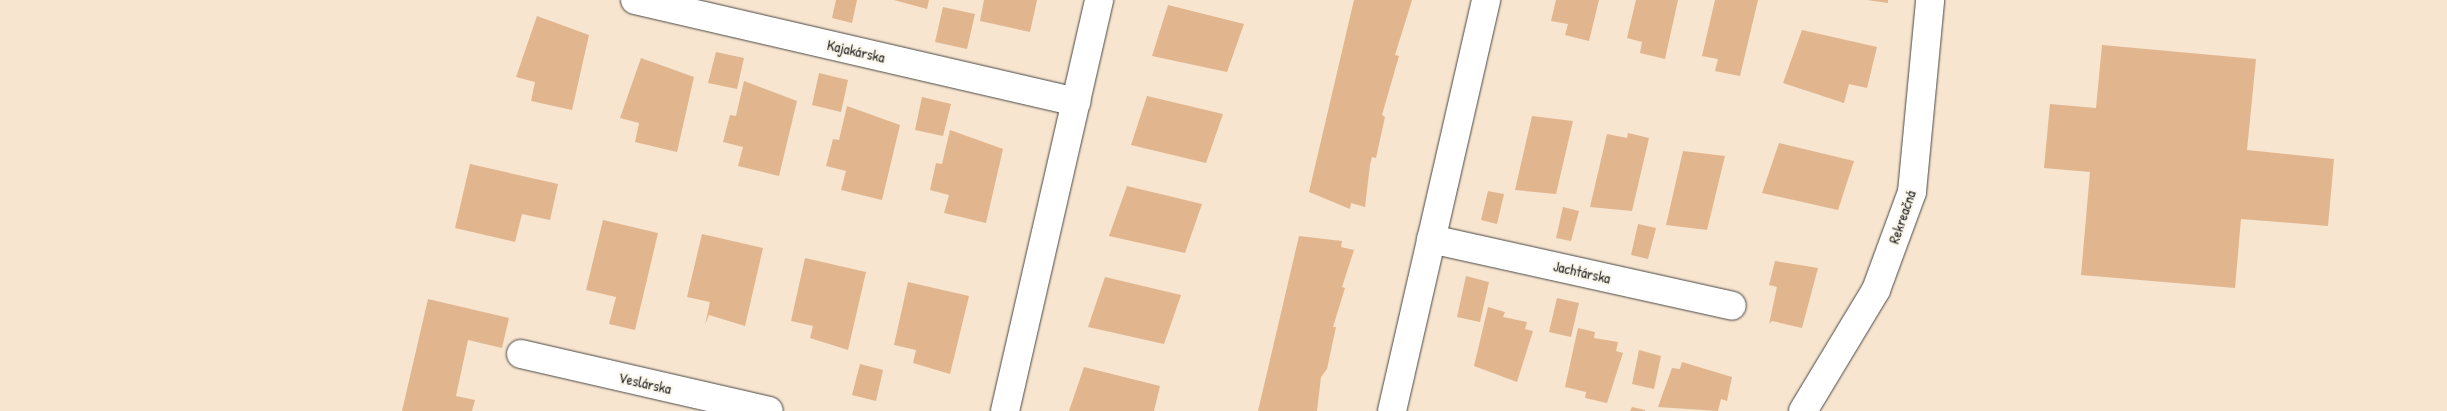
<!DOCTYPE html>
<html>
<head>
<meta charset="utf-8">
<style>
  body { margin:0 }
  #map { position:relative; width:2447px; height:411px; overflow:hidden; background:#f7e5cf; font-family:"Patrick Hand",sans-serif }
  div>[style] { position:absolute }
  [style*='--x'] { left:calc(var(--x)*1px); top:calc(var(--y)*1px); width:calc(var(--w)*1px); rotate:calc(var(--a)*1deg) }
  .building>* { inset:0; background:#e1b68e }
  .roads { filter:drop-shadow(0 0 1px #4a4744) drop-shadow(0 0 1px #4a4744) }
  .minor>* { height:28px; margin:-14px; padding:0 14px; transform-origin:14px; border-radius:14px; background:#fff }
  span { translate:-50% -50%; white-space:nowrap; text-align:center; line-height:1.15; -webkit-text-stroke:4.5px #fbf7ec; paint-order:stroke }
  .street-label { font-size:15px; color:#2b2b2b }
</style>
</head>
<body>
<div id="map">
  <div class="building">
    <i style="clip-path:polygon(836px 0,857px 0,852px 23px,832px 18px)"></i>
    <i style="clip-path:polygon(894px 0,929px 0,927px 9px)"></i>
    <i style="clip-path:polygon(984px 0,1037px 0,1030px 32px,980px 21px)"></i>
    <i style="clip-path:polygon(1354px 0,1412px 0,1395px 55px,1399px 56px,1382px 115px,1385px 117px,1376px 158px,1372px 157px,1370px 165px,1365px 207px,1351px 203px,1350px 209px,1309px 192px)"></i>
    <i style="clip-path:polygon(1556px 0,1599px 0,1589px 41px,1565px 35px,1568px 24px,1551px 21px)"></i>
    <i style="clip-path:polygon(1636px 0,1678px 0,1665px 59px,1640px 53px,1642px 42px,1627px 38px)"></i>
    <i style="clip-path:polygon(1715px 0,1758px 0,1740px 76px,1715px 71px,1718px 59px,1702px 56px)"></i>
    <i style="clip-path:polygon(1867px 0,1888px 0,1888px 3px)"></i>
    <i style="clip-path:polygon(1168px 5px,1244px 24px,1227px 72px,1152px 56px)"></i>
    <i style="clip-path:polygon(943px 7px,975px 14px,967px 49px,935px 42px)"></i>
    <i style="clip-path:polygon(537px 16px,589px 35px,572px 110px,531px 101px,535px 82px,516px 77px)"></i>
    <i style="clip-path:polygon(1802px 30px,1877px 47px,1867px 88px,1849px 84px,1844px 103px,1783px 83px)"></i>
    <i style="clip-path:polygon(2102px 45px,2256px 59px,2247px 150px,2334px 159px,2328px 226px,2241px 219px,2235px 288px,2081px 275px,2090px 172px,2044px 168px,2050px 104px,2096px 108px)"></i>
    <i style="clip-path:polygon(716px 52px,744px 58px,737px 89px,708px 83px)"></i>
    <i style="clip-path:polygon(641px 58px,694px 77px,677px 152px,635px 142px,639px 123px,620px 118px)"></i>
    <i style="clip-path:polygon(819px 73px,848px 80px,841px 112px,812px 105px)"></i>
    <i style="clip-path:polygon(744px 81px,797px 101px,779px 176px,738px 166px,743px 147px,723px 142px,730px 115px,736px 116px)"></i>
    <i style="clip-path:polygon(1147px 96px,1223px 114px,1206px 163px,1131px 145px)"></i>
    <i style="clip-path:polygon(922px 97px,951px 104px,943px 136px,915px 130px)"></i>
    <i style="clip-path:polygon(847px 106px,900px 125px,882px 200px,841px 190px,846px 171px,826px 166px,833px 139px,839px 140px)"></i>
    <i style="clip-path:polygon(1532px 116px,1573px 121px,1556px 194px,1515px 190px)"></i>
    <i style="clip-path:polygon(950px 130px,1003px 149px,986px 223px,944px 213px,949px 195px,930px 190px,936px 163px,942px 164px)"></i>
    <i style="clip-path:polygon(1628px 133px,1649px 138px,1632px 211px,1590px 207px,1607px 134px,1627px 138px)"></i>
    <i style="clip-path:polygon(1779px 143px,1854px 161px,1838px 210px,1762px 193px)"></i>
    <i style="clip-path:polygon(1683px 151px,1725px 156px,1707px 230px,1666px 225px)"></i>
    <i style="clip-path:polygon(470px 164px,558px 184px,550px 220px,522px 214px,515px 242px,455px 228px)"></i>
    <i style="clip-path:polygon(1127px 186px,1202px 204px,1185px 253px,1109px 236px)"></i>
    <i style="clip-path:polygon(1488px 191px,1504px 194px,1497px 224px,1481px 220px)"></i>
    <i style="clip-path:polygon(1563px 207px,1579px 211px,1571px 241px,1556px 238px)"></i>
    <i style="clip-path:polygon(603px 220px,658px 233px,635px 330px,609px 324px,616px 297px,586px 290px)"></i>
    <i style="clip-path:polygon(1638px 224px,1656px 228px,1648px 259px,1631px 255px)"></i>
    <i style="clip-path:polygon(702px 234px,763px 248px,745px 326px,709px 315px,705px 325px,710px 302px,687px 297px)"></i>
    <i style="clip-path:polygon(1299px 236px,1342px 241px,1341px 247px,1354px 250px,1342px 287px,1345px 288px,1333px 327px,1336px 327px,1327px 369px,1321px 377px,1317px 411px,1258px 411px)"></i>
    <i style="clip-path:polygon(805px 258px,866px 272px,848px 350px,810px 338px,813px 326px,791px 321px)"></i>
    <i style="clip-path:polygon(1775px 261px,1818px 268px,1802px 328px,1772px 321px,1769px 324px,1777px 287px,1769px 285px)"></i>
    <i style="clip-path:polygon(1466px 276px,1489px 282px,1480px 322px,1457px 317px)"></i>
    <i style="clip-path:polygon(1105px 277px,1181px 295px,1164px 344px,1088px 327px)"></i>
    <i style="clip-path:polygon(908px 282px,969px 296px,950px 374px,913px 363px,916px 350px,894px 345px)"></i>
    <i style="clip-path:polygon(1557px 298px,1579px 303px,1571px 337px,1549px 332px)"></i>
    <i style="clip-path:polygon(428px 299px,509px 318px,502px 348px,468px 340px,456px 396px,475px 400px,472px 411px,402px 411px)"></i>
    <i style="clip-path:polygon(1488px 307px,1505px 312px,1503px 317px,1527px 322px,1525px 329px,1533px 331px,1517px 382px,1474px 366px)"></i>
    <i style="clip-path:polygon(1578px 328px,1595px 332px,1594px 338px,1618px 342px,1616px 351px,1623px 353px,1607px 403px,1585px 398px,1586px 392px,1565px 387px)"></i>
    <i style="clip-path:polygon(1639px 350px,1661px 356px,1654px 389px,1632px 384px)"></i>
    <i style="clip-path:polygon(1682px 362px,1732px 377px,1727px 401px,1721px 399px,1718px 411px,1658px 407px,1672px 368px,1680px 369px)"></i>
    <i style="clip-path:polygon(860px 364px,883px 370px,876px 401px,852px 395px)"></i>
    <i style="clip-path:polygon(1084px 367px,1160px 386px,1154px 411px,1069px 411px)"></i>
    <i style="clip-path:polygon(1632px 407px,1645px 410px,1645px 411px,1630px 411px)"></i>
  </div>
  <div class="roads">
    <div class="minor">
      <i style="--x:635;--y:0;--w:453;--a:13"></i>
      <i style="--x:1431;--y:239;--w:308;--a:12.5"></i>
      <i style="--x:521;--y:354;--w:254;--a:12.9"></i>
      <i style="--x:1005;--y:411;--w:422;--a:-77.1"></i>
      <i style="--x:1392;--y:411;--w:422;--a:-77.1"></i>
      <i style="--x:1803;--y:411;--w:141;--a:-58.9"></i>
      <i style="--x:1876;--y:290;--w:104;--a:-69.8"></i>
      <i style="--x:1912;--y:192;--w:193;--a:-84.6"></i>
    </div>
  </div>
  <div class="street-label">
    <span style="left:856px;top:51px;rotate:13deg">Kajakárska</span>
    <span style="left:1902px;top:217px;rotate:-71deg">Rekreačná</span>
    <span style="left:1582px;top:272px;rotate:13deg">Jachtárska</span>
    <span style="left:645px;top:383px;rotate:13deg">Veslárska</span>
  </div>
</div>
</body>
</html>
